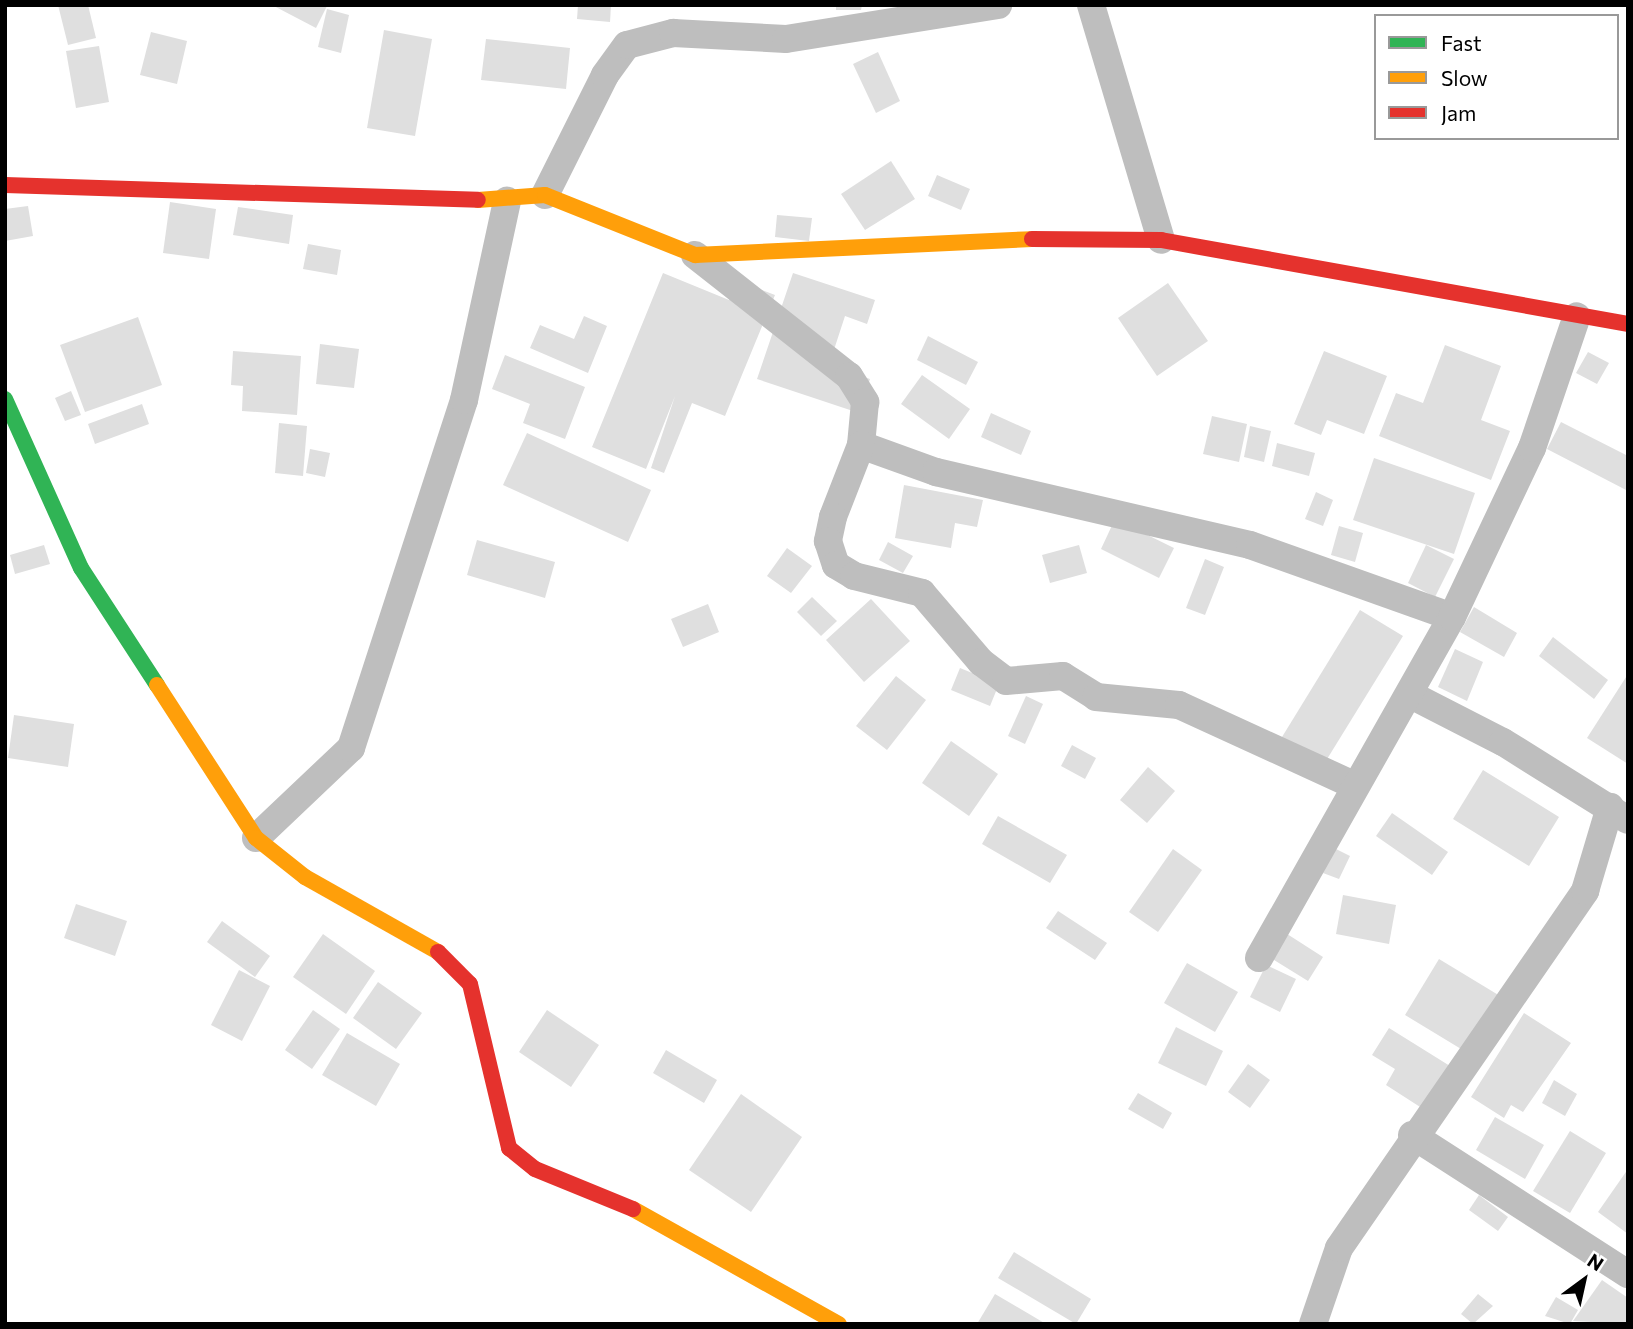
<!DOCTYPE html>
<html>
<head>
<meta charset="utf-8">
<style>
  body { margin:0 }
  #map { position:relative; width:1633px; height:1329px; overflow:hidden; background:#fff; font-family:Commissioner,sans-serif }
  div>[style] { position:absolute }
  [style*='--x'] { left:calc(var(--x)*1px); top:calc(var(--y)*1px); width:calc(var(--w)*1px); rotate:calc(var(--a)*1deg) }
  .building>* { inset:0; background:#dfdfdf }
  .street>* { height:28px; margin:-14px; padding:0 14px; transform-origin:14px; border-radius:14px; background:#bebebe }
  .fast>* { height:16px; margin:-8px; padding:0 8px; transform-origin:8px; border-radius:8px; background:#30b455 }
  .slow>* { height:16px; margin:-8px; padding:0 8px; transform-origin:8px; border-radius:8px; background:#ff9f0a }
  .jam>* { height:16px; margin:-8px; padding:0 8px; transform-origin:8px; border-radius:8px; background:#e5322d }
  span { translate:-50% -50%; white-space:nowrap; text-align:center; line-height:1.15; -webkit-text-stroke:7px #fff; paint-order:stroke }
  .frame { position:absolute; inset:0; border:7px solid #000; pointer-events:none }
  .legend { position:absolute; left:1374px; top:14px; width:245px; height:126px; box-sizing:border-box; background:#fff; border:2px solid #999; margin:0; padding:9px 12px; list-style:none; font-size:21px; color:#000 }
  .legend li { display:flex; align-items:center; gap:14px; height:35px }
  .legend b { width:35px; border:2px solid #999 }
  .north { position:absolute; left:1549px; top:1245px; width:70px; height:70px; -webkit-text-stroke:5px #fff; paint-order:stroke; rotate:33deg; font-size:19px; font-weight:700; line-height:28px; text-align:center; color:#000 }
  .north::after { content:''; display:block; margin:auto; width:24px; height:32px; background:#000; clip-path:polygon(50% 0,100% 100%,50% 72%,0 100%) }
</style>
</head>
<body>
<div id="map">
  <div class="building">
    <i style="clip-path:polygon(58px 5px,88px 5px,96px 38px,68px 45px)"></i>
    <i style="clip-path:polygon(272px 5px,326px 5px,327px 6px,316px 28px)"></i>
    <i style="clip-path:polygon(578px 5px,611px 5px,610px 22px,577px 19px)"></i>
    <i style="clip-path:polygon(836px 5px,862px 5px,861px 10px,836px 10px)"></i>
    <i style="clip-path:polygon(327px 9px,349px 15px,341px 53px,318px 47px)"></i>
    <i style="clip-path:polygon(384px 30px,432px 39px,415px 136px,367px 128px)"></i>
    <i style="clip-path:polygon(151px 32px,187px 41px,177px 84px,140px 75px)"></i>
    <i style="clip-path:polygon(486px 39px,570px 48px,566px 89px,481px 80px)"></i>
    <i style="clip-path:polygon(99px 46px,109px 102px,76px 108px,66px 51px)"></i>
    <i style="clip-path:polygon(878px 52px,900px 101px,876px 113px,853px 64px)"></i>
    <i style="clip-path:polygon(891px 161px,915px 199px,865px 230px,841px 194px)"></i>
    <i style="clip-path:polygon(937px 175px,970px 189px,961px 210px,928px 196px)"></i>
    <i style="clip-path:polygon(170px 202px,216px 209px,209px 259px,163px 253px)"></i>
    <i style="clip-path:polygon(28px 206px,33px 236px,5px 241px,5px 209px)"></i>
    <i style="clip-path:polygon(238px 207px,293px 215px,289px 244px,233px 235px)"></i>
    <i style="clip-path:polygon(777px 215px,812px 218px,809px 241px,775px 237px)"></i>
    <i style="clip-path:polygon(308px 244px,341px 250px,337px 275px,303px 269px)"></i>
    <i style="clip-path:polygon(663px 273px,729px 300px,736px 280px,775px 295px,725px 416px,692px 403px,664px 473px,651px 468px,675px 396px,646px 469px,592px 447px)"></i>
    <i style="clip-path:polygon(793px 273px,875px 300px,867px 324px,845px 316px,829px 365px,870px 379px,859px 413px,757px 379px)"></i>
    <i style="clip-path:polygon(1168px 283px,1208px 341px,1157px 376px,1118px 318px)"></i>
    <i style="clip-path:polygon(584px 316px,607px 326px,588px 373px,530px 348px,540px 325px,574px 339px)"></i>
    <i style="clip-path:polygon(138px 317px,162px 385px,85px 412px,60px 345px)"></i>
    <i style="clip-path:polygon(928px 336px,978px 362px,966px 385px,917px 360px)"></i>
    <i style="clip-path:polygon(320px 344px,359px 349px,354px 388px,316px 384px)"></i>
    <i style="clip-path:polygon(1445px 345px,1501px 366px,1481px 420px,1510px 431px,1491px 480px,1379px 436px,1396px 393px,1423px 403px)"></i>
    <i style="clip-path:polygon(233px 351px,301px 356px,297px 415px,242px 411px,243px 386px,231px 385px)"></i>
    <i style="clip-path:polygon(1324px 351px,1387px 376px,1364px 434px,1327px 420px,1321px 435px,1294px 424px)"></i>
    <i style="clip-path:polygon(1588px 352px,1609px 363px,1597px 384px,1576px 373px)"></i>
    <i style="clip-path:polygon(505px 355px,585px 387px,565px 439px,523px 423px,530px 404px,492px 389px)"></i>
    <i style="clip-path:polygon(922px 375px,970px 409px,949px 439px,901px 404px)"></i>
    <i style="clip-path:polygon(71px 391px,81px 415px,65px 421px,55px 398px)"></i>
    <i style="clip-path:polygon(142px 404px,149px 424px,95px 444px,88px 424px)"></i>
    <i style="clip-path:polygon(991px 413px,1031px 431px,1021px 455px,981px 437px)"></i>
    <i style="clip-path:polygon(1212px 416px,1247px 424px,1239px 462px,1203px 454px)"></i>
    <i style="clip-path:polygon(1561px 422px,1628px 456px,1628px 491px,1547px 449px)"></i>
    <i style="clip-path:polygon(279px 423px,307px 426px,303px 476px,275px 473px)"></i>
    <i style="clip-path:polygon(1250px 426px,1271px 431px,1264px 462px,1244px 457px)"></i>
    <i style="clip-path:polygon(527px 433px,651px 490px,628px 542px,503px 485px)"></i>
    <i style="clip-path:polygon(1277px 443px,1315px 453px,1309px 476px,1272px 466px)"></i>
    <i style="clip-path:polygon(310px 449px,330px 453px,325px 477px,306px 473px)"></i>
    <i style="clip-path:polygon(1374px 458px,1475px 493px,1454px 554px,1353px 520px)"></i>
    <i style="clip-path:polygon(904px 485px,983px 500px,977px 527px,955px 523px,951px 548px,895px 538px)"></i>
    <i style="clip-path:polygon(1316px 492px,1333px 500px,1323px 526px,1305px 519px)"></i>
    <i style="clip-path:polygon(1115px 519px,1174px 548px,1159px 578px,1101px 549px)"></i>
    <i style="clip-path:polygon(1339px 526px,1363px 533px,1355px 562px,1331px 555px)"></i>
    <i style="clip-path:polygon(477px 540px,555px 562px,545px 598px,467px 575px)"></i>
    <i style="clip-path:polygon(888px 542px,913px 556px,903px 573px,879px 560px)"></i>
    <i style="clip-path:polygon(44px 545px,50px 564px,15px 574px,10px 555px)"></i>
    <i style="clip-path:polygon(1079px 545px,1087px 573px,1050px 583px,1042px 555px)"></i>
    <i style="clip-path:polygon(1426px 545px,1454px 559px,1435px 597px,1408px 583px)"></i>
    <i style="clip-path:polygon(787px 548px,812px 566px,791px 593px,767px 576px)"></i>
    <i style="clip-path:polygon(1205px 559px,1224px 567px,1205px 615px,1186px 608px)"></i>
    <i style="clip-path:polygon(812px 597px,837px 621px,821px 636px,797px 612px)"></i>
    <i style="clip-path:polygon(871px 599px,910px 641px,864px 682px,826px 640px)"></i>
    <i style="clip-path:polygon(708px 604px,719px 632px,683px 647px,671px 619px)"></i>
    <i style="clip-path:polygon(1474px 607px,1517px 633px,1504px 657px,1460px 632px)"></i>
    <i style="clip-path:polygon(1360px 610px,1403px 636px,1324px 764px,1282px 737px)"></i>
    <i style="clip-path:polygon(1553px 637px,1608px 680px,1594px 699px,1539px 656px)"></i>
    <i style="clip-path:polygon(1455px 649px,1483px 662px,1467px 701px,1438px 687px)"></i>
    <i style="clip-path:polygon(960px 668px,999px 684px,990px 706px,951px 690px)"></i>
    <i style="clip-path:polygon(1628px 674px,1628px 764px,1587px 738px)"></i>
    <i style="clip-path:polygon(896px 676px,926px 700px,887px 750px,856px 726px)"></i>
    <i style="clip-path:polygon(1026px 696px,1043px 704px,1025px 744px,1008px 736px)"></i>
    <i style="clip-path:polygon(14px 715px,74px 724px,68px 767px,8px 758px)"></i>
    <i style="clip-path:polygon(951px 741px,998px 774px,969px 816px,922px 783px)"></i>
    <i style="clip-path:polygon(1072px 745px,1096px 758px,1085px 779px,1061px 766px)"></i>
    <i style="clip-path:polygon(1148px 767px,1175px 791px,1147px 823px,1120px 800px)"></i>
    <i style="clip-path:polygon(1483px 770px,1559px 817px,1529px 866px,1453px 819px)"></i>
    <i style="clip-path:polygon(1392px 813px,1448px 852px,1432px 875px,1376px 836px)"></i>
    <i style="clip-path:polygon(998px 816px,1067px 855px,1050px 883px,982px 844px)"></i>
    <i style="clip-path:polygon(1334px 848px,1350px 856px,1339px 879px,1323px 873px)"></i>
    <i style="clip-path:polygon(1173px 849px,1202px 870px,1158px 932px,1129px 912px)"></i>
    <i style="clip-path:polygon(1343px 895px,1396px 905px,1389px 944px,1336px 934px)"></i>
    <i style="clip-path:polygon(76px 904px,127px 921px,115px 956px,64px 938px)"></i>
    <i style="clip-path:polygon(1058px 911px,1107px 943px,1095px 960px,1046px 928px)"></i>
    <i style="clip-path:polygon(222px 921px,270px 956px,255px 977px,207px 942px)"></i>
    <i style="clip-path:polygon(1284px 932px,1323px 957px,1308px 981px,1269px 957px)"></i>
    <i style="clip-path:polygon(323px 934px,375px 971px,346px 1014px,293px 977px)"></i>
    <i style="clip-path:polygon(1439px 959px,1505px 999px,1471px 1055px,1405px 1015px)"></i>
    <i style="clip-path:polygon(1187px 963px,1238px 992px,1215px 1032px,1164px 1003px)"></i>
    <i style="clip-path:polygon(1266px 965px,1296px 979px,1280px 1012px,1250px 997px)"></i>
    <i style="clip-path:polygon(239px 970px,270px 986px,242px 1041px,211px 1025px)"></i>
    <i style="clip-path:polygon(378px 982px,422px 1013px,396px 1049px,353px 1018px)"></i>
    <i style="clip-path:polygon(313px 1010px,340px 1029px,312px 1069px,285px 1050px)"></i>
    <i style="clip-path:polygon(547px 1010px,599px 1045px,571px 1087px,519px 1052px)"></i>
    <i style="clip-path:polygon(1524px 1013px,1571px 1043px,1523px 1112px,1511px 1105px,1504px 1118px,1471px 1097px)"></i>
    <i style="clip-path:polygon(1176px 1027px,1223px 1051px,1206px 1086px,1158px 1063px)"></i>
    <i style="clip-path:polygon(1389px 1028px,1458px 1071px,1431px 1114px,1386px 1085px,1395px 1069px,1372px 1055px)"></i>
    <i style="clip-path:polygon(347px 1033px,400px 1064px,376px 1106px,322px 1075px)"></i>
    <i style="clip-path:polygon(666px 1050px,717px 1080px,704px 1103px,653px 1073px)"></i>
    <i style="clip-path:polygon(1248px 1064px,1270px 1080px,1250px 1108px,1228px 1092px)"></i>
    <i style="clip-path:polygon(1554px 1080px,1577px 1094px,1565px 1116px,1542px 1103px)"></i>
    <i style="clip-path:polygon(1138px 1093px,1172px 1113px,1163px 1129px,1128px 1109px)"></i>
    <i style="clip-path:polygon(741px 1094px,802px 1137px,751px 1212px,689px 1170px)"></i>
    <i style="clip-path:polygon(1495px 1117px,1544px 1145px,1525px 1179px,1476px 1150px)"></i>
    <i style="clip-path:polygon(1570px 1131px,1606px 1153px,1570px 1213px,1533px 1191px)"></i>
    <i style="clip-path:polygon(1628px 1169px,1628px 1234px,1598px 1212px)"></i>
    <i style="clip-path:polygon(1479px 1195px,1508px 1217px,1498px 1231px,1469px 1210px)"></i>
    <i style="clip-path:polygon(1014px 1252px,1091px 1299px,1076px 1324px,998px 1278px)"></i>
    <i style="clip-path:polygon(1602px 1280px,1628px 1298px,1628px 1324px,1573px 1321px)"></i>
    <i style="clip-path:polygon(995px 1294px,1046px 1324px,977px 1324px)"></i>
    <i style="clip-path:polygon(1478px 1294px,1493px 1306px,1473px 1324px,1461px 1314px)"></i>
    <i style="clip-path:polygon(1556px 1297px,1578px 1310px,1570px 1324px,1545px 1316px)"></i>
  </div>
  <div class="street">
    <i style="--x:1091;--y:5;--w:245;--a:73.4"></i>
    <i style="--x:545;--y:195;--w:134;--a:-63.4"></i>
    <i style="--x:605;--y:75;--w:37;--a:-54"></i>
    <i style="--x:627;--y:45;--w:48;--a:-14.6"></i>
    <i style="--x:673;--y:33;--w:113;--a:3"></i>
    <i style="--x:786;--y:39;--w:215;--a:-9.1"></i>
    <i style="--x:695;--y:255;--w:196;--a:38.2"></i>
    <i style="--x:849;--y:376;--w:31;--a:58"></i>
    <i style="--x:865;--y:402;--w:43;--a:95.3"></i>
    <i style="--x:861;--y:445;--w:80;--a:19.8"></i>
    <i style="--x:936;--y:472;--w:322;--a:13.1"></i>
    <i style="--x:1250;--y:545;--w:214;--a:19.6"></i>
    <i style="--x:861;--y:445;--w:77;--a:111.3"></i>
    <i style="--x:833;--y:517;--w:25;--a:102"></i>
    <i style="--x:828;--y:541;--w:25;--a:72"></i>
    <i style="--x:836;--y:565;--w:21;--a:31"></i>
    <i style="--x:854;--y:576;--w:70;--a:14"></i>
    <i style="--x:922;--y:593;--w:91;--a:49.5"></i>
    <i style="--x:981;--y:662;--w:31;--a:37"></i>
    <i style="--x:1006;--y:681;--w:57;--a:-5"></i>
    <i style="--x:1063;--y:676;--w:39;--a:32"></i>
    <i style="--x:1096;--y:697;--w:83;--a:5.5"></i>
    <i style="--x:1179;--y:705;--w:192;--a:24.6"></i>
    <i style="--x:1411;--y:695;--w:103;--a:27.1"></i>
    <i style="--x:1503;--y:742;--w:147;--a:32"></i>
    <i style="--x:256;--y:838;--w:131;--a:-43.5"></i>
    <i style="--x:351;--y:748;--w:366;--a:-72"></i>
    <i style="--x:464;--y:400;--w:204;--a:-77.8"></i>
    <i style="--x:1259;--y:958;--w:392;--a:-60.5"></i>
    <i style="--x:1452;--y:617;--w:187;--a:-64.7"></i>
    <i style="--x:1532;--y:448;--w:139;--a:-71.2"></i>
    <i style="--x:1412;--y:1135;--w:257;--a:32.8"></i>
    <i style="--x:1313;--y:1324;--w:80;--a:-71.1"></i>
    <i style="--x:1339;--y:1248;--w:434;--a:-55.4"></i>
    <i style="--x:1585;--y:891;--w:88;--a:-73.4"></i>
  </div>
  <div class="fast">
    <i style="--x:5;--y:399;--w:185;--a:65.8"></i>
    <i style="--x:81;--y:568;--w:140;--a:57"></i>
  </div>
  <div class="slow">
    <i style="--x:478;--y:200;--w:67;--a:-4.3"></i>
    <i style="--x:545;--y:195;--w:162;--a:21.8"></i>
    <i style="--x:695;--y:255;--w:337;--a:-2.7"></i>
    <i style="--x:157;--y:685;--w:182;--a:57.1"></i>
    <i style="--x:256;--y:838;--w:63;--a:38.5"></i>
    <i style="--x:305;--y:877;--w:153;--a:29.4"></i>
    <i style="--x:633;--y:1209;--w:236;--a:29.2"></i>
  </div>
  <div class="jam">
    <i style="--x:5;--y:185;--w:473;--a:1.8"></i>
    <i style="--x:1032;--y:239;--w:129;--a:0.4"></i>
    <i style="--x:1161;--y:240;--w:474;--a:10.2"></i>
    <i style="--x:438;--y:952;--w:45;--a:45"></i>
    <i style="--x:470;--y:984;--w:169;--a:76.6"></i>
    <i style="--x:509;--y:1148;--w:33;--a:39"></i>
    <i style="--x:535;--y:1169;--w:106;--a:22.2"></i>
  </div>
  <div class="frame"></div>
  <ul class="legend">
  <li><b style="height:9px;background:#30b455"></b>Fast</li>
  <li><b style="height:9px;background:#ff9f0a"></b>Slow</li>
  <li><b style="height:9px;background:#e5322d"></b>Jam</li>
  </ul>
  <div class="north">N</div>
</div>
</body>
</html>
